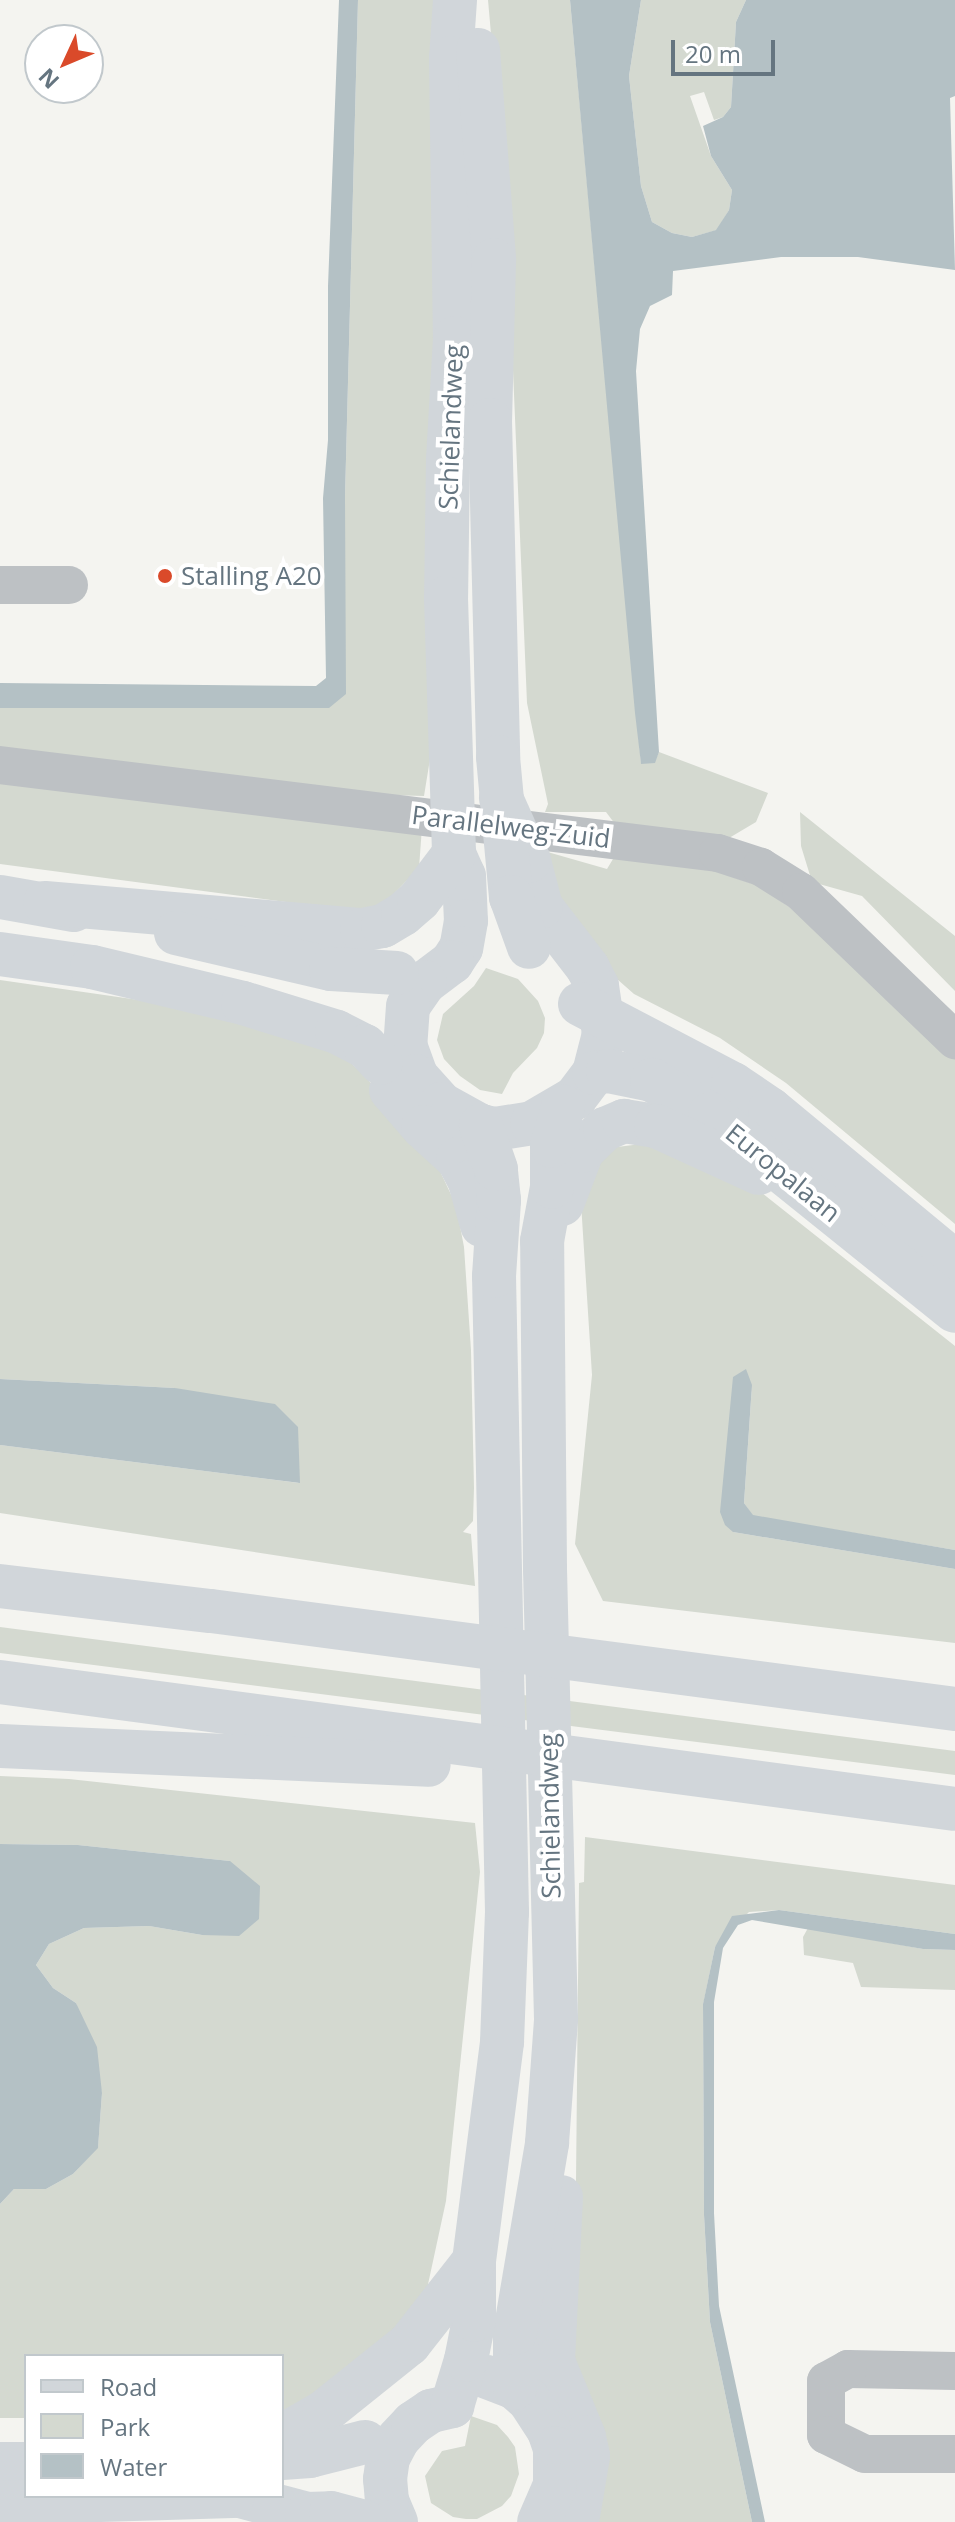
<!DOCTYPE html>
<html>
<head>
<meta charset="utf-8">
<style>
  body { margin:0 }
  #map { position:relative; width:955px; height:2522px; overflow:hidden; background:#f4f4f0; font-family:"Open Sans",sans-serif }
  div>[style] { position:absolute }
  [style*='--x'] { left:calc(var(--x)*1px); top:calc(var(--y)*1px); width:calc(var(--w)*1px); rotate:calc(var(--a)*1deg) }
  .green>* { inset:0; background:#d4d9d0 }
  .water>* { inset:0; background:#b4c1c5 }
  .minor>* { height:38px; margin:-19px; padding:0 19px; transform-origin:19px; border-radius:19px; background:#bdc1c4 }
  .major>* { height:44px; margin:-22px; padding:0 22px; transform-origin:22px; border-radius:22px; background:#d1d6da }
  .highway>* { height:44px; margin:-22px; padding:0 22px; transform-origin:22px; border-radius:22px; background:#d1d6da }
  .dots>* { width:22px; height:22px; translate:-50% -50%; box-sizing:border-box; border:4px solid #fff; border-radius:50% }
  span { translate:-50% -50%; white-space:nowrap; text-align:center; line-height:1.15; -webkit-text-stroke:8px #fff; paint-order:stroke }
  .street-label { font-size:26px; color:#657580 }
  .poi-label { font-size:26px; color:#657580 }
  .left { translate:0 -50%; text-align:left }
  .legend { position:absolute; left:24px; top:2354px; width:260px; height:144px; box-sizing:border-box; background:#fff; border:2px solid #c1c8cc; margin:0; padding:10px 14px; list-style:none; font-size:24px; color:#657580 }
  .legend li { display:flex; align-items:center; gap:16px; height:40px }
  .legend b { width:40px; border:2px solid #c1c8cc }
  .north { position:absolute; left:24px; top:24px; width:80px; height:80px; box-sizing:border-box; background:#fff; border:2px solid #c1c8cc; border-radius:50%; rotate:226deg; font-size:22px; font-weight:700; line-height:32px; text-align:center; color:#657580 }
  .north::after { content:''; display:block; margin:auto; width:28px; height:36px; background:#da4a2a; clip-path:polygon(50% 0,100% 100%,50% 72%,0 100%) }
  .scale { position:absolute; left:671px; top:40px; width:104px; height:36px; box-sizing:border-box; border:4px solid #657580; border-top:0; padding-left:10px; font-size:24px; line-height:28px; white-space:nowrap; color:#657580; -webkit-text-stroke:6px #fff; paint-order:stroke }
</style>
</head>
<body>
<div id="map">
  <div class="green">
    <i style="clip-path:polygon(358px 0,439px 0,430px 759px,424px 796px,352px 794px,0 752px,0 708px,329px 708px,345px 497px)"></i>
    <i style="clip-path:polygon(488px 0,570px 0,641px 763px,654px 763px,659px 752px,768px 793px,756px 822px,724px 841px,618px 828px,606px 812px,545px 812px,548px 804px,527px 703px,506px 204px)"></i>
    <i style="clip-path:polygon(641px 0,746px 0,736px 22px,731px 107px,723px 117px,714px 120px,704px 92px,690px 96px,711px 156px,732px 190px,729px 210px,717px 230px,692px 237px,672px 233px,652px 222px,641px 186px,629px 76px)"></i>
    <i style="clip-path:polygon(0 778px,422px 827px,419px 868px,383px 905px,353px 911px,0 864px)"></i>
    <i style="clip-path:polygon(800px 812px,955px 936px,955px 991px,862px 896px,812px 882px,801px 846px)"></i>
    <i style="clip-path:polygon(544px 851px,607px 869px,616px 854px,706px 868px,759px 886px,811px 922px,955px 1057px,955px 1224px,786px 1083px,720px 1038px,634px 994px,617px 979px,562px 915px)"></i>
    <i style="clip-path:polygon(486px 968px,518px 979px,538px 1001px,545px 1018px,544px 1033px,537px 1048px,513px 1073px,502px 1094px,480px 1090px,460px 1076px,444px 1059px,437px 1040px,443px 1014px,474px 986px)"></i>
    <i style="clip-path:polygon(0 980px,146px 1001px,333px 1047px,365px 1076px,438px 1167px,456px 1205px,464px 1247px,471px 1350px,474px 1488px,473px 1521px,463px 1532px,471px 1534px,475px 1586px,0 1513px,0 1445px,299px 1483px,175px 1388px,0 1379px)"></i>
    <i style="clip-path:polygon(649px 1143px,752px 1185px,955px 1346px,955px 1550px,753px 1516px,744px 1503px,752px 1385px,733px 1532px,955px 1569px,955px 1643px,603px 1601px,575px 1544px,592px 1375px,581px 1203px,592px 1168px,617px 1147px)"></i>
    <i style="clip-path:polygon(0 1627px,955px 1751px,955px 1775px,0 1653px)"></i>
    <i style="clip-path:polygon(0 1776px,69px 1779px,475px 1823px,480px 1872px,446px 2201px,427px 2289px,381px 2346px,296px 2407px,282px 2411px,282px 2356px,26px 2356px,26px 2418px,0 2418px,0 2204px,14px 2189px,46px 2189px,73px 2174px,98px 2147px,102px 2093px,76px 2003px,53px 1988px,36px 1965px,49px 1944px,84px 1928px,149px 1926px,202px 1935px,230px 1861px,78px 1845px,0 1844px)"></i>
    <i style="clip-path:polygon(585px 1837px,955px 1885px,955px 1934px,779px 1910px,749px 1912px,715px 1947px,703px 2005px,704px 2215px,710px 2322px,752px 2522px,597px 2522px,566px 2332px,576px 2181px,579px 1883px,584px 1882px)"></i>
    <i style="clip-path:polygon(808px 1928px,923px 1949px,955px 1950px,955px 1990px,861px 1987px,853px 1963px,804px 1955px,803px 1937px)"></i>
    <i style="clip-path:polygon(471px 2416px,497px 2425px,508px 2437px,515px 2447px,519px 2474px,511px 2496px,502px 2506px,477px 2519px,466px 2519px,453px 2517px,431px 2503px,425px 2476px,442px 2451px,465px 2446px)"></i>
  </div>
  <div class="water">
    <i style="clip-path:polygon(339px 0,358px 0,345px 497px,346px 694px,329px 708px,0 708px,0 683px,316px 686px,326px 678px,323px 498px,328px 440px,328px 286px)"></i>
    <i style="clip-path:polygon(570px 0,641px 0,629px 76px,641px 186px,652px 222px,672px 233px,692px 237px,716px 230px,729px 210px,732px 190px,711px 156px,703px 126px,723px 117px,731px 107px,736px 22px,746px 0,955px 0,955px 96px,950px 98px,955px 270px,858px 257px,781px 257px,673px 271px,672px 295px,650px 306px,640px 329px,636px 371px,659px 752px,655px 763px,641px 764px,635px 713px)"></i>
    <i style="clip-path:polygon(746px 1369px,752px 1385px,744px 1503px,753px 1515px,955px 1550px,955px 1569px,733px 1532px,725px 1525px,720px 1512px,733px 1377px)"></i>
    <i style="clip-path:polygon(0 1379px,175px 1388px,275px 1404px,298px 1427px,300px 1483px,0 1445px)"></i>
    <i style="clip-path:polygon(0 1844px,78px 1845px,230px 1861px,260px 1886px,259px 1919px,239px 1936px,202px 1935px,149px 1926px,84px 1928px,49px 1944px,36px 1965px,53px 1988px,76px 2003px,97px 2047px,102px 2093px,98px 2148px,73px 2174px,46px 2189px,14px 2189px,0 2204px)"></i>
    <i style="clip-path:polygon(779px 1910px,955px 1934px,955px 1950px,923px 1949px,752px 1920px,738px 1925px,723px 1948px,714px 2002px,714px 2213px,719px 2306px,765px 2522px,752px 2522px,710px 2322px,704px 2215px,703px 2004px,715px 1947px,732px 1916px)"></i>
  </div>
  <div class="minor">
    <i style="--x:0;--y:585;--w:69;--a:0"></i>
    <i style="--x:0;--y:765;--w:723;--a:6.99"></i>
    <i style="--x:718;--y:853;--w:45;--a:18"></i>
    <i style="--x:761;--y:867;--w:47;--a:32"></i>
    <i style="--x:801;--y:892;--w:214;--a:43.9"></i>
    <i style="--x:955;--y:2371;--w:107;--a:-178.9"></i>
    <i style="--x:848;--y:2369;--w:25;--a:151"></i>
    <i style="--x:826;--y:2381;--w:54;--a:90"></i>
    <i style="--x:826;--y:2435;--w:43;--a:26"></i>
    <i style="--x:865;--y:2454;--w:90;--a:0"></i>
  </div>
  <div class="major">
    <i style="--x:455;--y:0;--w:58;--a:93.9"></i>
    <i style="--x:451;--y:58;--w:280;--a:89.2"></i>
    <i style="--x:455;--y:338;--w:122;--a:93.3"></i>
    <i style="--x:448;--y:460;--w:138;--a:90.8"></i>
    <i style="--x:446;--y:598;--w:256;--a:88.2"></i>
    <i style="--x:454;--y:854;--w:24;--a:66"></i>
    <i style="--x:464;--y:876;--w:45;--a:87.5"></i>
    <i style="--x:466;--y:921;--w:27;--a:100"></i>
    <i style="--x:461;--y:948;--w:17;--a:123"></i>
    <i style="--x:452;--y:962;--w:34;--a:143"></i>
    <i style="--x:425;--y:982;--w:29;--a:125"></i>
    <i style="--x:408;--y:1006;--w:39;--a:94"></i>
    <i style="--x:405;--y:1045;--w:33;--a:70"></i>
    <i style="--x:416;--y:1076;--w:38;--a:48"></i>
    <i style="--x:441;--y:1104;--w:46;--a:28.8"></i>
    <i style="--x:481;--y:1126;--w:14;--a:12"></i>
    <i style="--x:495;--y:1129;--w:37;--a:-9"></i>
    <i style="--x:532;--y:1123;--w:50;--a:-30.2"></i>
    <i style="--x:575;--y:1098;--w:31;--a:-53"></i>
    <i style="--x:594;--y:1073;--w:40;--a:-75.6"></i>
    <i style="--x:604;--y:1034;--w:49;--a:-98.3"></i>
    <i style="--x:597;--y:986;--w:20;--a:-117"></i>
    <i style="--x:588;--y:968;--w:77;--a:-127.6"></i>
    <i style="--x:541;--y:907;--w:48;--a:-104.6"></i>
    <i style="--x:529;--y:861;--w:69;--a:-114"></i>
    <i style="--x:478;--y:50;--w:211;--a:85.6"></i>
    <i style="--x:494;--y:260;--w:160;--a:91.4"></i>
    <i style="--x:490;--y:420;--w:337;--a:88.6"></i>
    <i style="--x:498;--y:757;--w:141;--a:84.7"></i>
    <i style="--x:511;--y:897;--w:53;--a:70.2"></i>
    <i style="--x:580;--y:1004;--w:173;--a:27.6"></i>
    <i style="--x:733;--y:1084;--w:45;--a:34"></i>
    <i style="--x:770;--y:1109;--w:240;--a:39.6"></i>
    <i style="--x:594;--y:1073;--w:14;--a:-8"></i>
    <i style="--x:608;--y:1071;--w:45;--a:11.6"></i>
    <i style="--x:652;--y:1080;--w:67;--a:30.4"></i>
    <i style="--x:710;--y:1114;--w:314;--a:38.8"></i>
    <i style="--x:391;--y:1090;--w:49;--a:49.1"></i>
    <i style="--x:423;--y:1127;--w:47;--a:42.4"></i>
    <i style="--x:458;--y:1159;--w:26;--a:62"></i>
    <i style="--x:470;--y:1182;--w:45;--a:74.4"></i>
    <i style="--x:562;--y:1204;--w:57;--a:-69.3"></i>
    <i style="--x:582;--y:1151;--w:32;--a:-44"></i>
    <i style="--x:605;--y:1129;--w:21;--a:-23"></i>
    <i style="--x:624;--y:1121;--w:32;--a:9"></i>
    <i style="--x:656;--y:1126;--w:113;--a:24.5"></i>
    <i style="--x:561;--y:2197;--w:164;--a:92.8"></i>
    <i style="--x:553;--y:2361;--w:82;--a:67.8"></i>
    <i style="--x:584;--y:2437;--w:19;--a:78"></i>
    <i style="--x:588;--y:2456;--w:67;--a:99.5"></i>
    <i style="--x:487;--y:2377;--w:30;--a:21"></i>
    <i style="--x:515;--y:2388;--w:18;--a:41"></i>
    <i style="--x:529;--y:2400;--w:37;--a:57"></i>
    <i style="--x:549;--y:2431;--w:18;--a:71"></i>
    <i style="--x:555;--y:2448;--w:37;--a:90"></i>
    <i style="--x:555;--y:2485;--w:40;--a:113.4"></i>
    <i style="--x:515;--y:2388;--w:55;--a:-90"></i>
    <i style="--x:515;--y:2333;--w:193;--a:-80.4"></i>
    <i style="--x:547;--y:2143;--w:124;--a:-85.8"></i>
    <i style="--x:556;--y:2019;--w:450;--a:-91.4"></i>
    <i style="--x:545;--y:1569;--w:328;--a:-90.5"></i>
    <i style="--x:542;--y:1241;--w:55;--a:-79.5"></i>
    <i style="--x:552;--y:1187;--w:41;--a:-90"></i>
    <i style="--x:552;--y:1146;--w:41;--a:-74.2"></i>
    <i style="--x:396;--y:2522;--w:23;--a:-113"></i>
    <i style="--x:387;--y:2501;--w:22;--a:-95"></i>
    <i style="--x:385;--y:2479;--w:21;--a:-82"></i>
    <i style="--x:388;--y:2458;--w:21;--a:-62"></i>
    <i style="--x:398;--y:2439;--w:22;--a:-47"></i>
    <i style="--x:413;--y:2423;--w:22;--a:-34"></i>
    <i style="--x:431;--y:2411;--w:22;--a:-13"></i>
    <i style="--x:452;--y:2406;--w:48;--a:-73.1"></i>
    <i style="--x:466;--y:2360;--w:41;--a:-78.7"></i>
    <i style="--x:474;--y:2320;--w:59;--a:-90"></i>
    <i style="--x:474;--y:2261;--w:221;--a:-82.7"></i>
    <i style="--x:502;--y:2042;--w:130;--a:-87.8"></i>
    <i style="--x:507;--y:1912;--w:636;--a:-91.17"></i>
    <i style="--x:494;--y:1276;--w:76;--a:-86.2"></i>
    <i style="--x:499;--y:1200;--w:31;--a:-96"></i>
    <i style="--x:496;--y:1169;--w:46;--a:-109.2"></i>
  </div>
  <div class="highway">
    <i style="--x:0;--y:897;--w:75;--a:10"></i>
    <i style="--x:45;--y:903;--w:318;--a:4.9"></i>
    <i style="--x:362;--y:930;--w:21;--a:-11"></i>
    <i style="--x:383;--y:926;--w:23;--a:-31"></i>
    <i style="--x:403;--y:914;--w:21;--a:-41"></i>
    <i style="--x:419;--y:900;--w:58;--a:-52.7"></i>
    <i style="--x:176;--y:933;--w:159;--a:13.1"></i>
    <i style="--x:331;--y:969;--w:66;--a:3.5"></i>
    <i style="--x:0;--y:954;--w:93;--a:8"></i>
    <i style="--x:92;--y:967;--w:155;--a:13.4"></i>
    <i style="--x:243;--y:1003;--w:98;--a:17.1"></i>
    <i style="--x:337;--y:1032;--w:31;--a:27"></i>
    <i style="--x:365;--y:1046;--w:23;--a:47"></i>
    <i style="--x:0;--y:1586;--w:212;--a:6.8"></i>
    <i style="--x:211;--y:1611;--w:750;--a:7.5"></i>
    <i style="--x:0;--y:1682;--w:963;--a:7.57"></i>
    <i style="--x:0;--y:1746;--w:429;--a:2.5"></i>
    <i style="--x:282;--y:2436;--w:48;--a:-29.7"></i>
    <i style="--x:324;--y:2412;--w:109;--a:-38.7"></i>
    <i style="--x:409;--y:2344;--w:105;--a:-51.9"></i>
    <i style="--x:282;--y:2458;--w:28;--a:-4"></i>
    <i style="--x:310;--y:2456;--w:57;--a:-14.3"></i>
    <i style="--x:0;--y:2464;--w:26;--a:0"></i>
    <i style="--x:240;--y:2496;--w:69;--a:15"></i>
    <i style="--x:307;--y:2514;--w:24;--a:-2"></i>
    <i style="--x:331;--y:2513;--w:35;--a:15"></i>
    <i style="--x:0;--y:2503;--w:233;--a:-1.7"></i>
  </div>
  <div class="dots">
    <i style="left:165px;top:576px;background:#da4a2a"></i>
  </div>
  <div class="street-label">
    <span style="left:451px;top:427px;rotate:-88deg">Schielandweg</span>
    <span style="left:511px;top:827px;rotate:7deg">Parallelweg-Zuid</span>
    <span style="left:783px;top:1173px;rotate:39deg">Europalaan</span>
    <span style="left:550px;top:1816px;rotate:-91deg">Schielandweg</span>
  </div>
  <div class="poi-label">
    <span class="left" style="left:181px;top:576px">Stalling A20</span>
  </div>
  <ul class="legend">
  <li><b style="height:10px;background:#d1d6da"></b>Road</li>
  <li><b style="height:22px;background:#d4d9d0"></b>Park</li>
  <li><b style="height:22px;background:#b4c1c5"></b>Water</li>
  </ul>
  <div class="north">N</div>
  <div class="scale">20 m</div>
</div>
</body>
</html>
